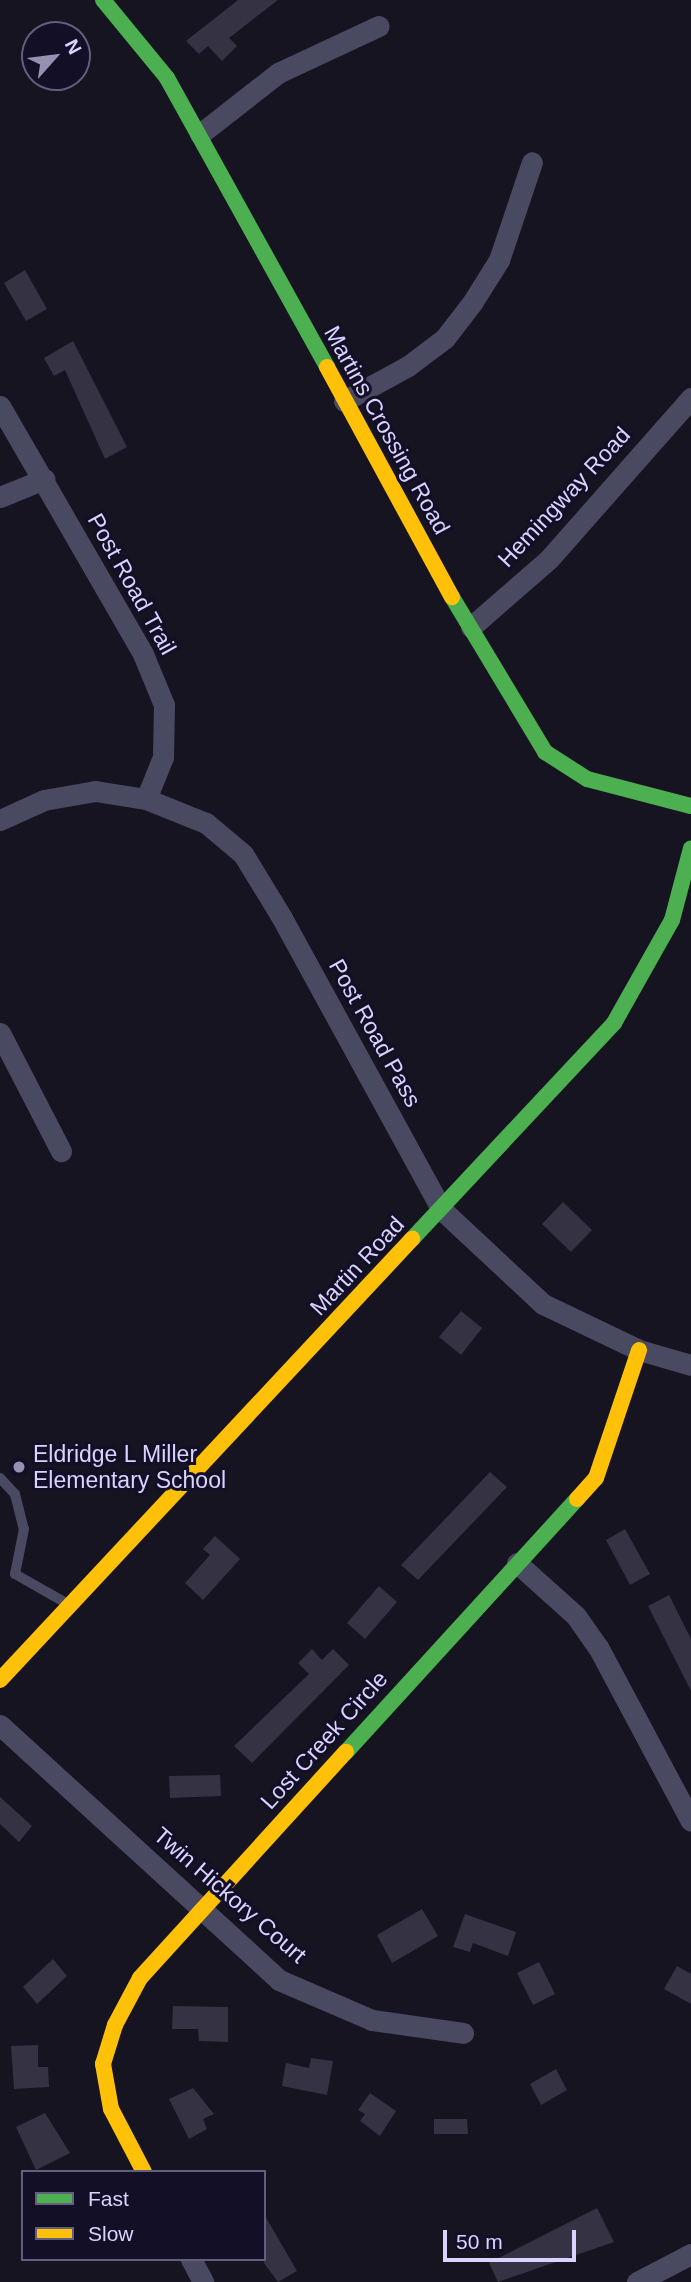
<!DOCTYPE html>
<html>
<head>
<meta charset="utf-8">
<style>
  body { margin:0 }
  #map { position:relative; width:691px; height:2282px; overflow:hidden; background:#161421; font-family:Arial,sans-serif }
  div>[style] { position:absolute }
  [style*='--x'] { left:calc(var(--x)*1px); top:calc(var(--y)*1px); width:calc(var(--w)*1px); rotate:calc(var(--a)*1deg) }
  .building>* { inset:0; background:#343243 }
  .lane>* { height:10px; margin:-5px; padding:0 5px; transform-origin:5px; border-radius:5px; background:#4a4962 }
  .street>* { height:21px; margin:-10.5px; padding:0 10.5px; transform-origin:10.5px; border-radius:10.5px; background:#4a4962 }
  .fast>* { height:16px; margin:-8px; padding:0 8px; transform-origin:8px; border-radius:8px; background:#4caf50 }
  .slow>* { height:16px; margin:-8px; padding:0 8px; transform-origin:8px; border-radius:8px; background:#ffc107 }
  .dots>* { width:19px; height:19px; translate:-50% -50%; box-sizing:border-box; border:4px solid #130f26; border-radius:50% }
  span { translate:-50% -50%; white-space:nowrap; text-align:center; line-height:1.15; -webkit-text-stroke:6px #130f26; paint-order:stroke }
  .street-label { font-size:23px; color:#d9d4ff }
  .poi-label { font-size:23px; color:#d9d4ff }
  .left { translate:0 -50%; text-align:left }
  .legend { position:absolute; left:21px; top:2170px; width:245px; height:91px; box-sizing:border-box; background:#130f26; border:2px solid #625e7d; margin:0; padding:9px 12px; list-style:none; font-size:21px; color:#d9d4ff }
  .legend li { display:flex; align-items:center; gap:14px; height:35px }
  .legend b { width:35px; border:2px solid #625e7d }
  .north { position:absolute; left:21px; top:21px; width:70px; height:70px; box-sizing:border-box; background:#130f26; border:2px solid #625e7d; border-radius:50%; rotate:62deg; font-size:19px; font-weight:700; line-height:28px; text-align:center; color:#d9d4ff }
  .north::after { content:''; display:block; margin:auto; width:24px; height:32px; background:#9591b1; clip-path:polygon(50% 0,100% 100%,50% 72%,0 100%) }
  .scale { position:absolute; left:443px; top:2230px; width:133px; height:32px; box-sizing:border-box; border:4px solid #d9d4ff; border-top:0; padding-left:9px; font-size:21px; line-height:24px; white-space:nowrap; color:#d9d4ff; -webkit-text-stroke:5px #130f26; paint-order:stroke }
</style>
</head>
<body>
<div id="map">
  <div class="building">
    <i style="clip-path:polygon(238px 0,278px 0,229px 38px,237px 46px,222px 61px,208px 46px,199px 54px,186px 41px)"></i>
    <i style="clip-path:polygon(25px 270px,47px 309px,26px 321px,4px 283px)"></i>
    <i style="clip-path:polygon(73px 341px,127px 447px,105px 459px,65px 370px,54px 376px,44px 358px)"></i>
    <i style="clip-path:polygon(563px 1202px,592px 1230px,571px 1252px,542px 1224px)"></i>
    <i style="clip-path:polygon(461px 1311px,482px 1328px,461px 1355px,439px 1337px)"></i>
    <i style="clip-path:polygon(490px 1472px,507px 1487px,418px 1580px,401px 1565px)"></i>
    <i style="clip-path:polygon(625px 1529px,650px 1574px,630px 1585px,606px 1540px)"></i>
    <i style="clip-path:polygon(215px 1536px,240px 1559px,203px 1600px,185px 1583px,210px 1555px,203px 1549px)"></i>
    <i style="clip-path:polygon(379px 1586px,397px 1602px,365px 1639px,347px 1623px)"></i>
    <i style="clip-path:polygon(669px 1595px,691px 1639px,691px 1691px,648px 1606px)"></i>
    <i style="clip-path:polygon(312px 1649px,322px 1660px,333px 1649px,349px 1665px,252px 1763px,234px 1746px,309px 1674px,298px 1663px)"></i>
    <i style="clip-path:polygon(220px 1775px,221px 1796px,170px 1798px,169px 1776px)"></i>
    <i style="clip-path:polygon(0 1797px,32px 1826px,19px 1842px,0 1824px)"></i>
    <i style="clip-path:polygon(422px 1909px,438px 1936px,392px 1963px,377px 1935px)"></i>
    <i style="clip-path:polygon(465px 1914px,516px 1932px,508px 1956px,473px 1943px,470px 1952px,453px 1947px)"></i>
    <i style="clip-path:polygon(53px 1959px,67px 1976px,37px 2004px,23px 1987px)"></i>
    <i style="clip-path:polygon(539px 1962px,555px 1994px,533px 2005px,517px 1973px)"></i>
    <i style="clip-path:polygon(677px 1966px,691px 1974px,691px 2004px,664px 1989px)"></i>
    <i style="clip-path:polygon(173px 2006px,228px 2007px,228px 2042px,199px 2041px,198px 2029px,172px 2029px)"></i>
    <i style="clip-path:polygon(38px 2045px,38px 2067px,48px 2067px,49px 2087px,14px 2089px,11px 2046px)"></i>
    <i style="clip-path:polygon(311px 2058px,333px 2061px,327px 2095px,282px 2086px,286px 2063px,309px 2068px)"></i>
    <i style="clip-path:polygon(556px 2069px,567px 2090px,541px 2105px,530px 2084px)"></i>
    <i style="clip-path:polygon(193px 2088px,214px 2114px,203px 2119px,207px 2129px,189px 2139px,169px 2099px)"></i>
    <i style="clip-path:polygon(370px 2093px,396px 2111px,380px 2136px,360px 2121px,365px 2114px,358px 2110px)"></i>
    <i style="clip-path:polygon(45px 2113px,70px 2153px,36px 2170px,16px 2127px)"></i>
    <i style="clip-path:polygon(434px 2119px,467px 2119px,468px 2134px,434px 2134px)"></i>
    <i style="clip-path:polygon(597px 2208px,614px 2242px,498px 2282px,489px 2263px)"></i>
    <i style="clip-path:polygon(264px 2214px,297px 2271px,278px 2282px,264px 2263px)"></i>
  </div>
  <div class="lane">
    <i style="--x:0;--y:1478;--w:22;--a:47"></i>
    <i style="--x:15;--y:1494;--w:36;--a:76"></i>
    <i style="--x:24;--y:1529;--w:46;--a:101.3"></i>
    <i style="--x:15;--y:1574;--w:61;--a:29.5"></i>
  </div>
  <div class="street">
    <i style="--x:200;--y:134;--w:99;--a:-38"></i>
    <i style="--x:278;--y:73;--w:111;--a:-25"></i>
    <i style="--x:344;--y:401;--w:73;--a:-28.7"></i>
    <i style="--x:408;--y:366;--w:46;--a:-37.1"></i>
    <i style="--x:445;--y:338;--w:44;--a:-52.4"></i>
    <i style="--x:472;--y:303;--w:51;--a:-57.9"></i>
    <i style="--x:499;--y:260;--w:103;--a:-71.4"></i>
    <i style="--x:0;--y:406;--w:286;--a:60"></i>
    <i style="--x:143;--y:654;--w:55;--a:67.6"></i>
    <i style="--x:164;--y:705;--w:52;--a:91.1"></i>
    <i style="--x:163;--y:757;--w:45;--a:112"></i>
    <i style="--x:0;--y:497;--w:48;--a:-22.2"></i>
    <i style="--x:471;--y:627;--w:103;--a:-41.1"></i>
    <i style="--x:549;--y:559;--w:215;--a:-48.6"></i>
    <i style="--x:0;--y:820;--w:48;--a:-24.4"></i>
    <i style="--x:44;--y:800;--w:52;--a:-10"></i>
    <i style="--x:95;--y:791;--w:52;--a:8.9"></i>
    <i style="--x:146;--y:799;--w:65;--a:21.8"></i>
    <i style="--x:206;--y:823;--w:48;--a:40"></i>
    <i style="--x:243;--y:854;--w:75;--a:58.6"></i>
    <i style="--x:282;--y:918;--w:332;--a:61.3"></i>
    <i style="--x:441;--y:1209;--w:139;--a:43"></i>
    <i style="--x:543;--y:1304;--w:106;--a:25.6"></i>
    <i style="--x:639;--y:1350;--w:54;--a:16.1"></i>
    <i style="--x:0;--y:1033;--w:133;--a:62.7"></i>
    <i style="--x:517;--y:1563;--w:79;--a:41.9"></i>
    <i style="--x:576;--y:1616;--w:38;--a:55"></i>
    <i style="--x:598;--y:1647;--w:197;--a:61.9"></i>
    <i style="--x:0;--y:1725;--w:378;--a:42.4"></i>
    <i style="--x:279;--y:1980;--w:101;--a:23.3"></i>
    <i style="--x:372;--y:2020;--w:92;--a:8.1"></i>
    <i style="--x:191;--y:2259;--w:26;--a:62"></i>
    <i style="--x:637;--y:2282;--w:61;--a:-27.4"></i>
  </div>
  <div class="fast">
    <i style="--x:103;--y:0;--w:101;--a:50.6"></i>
    <i style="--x:167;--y:78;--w:330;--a:61"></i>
    <i style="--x:452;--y:597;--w:181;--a:59"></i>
    <i style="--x:545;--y:752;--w:50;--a:32.7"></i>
    <i style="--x:587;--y:779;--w:107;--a:14.6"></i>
    <i style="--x:412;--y:1239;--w:296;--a:-46.9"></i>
    <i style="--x:614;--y:1023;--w:118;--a:-60.6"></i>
    <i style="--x:672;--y:920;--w:74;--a:-75.2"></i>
    <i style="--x:346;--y:1752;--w:343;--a:-47.6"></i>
  </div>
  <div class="slow">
    <i style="--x:327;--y:367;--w:262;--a:61.5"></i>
    <i style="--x:577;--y:1499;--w:28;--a:-48"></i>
    <i style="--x:596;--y:1478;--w:135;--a:-71.4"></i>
    <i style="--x:0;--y:1680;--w:604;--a:-46.95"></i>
    <i style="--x:144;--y:2172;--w:71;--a:-117.6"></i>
    <i style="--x:111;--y:2109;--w:46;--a:-100.1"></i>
    <i style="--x:103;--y:2064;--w:41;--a:-72.9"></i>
    <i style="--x:115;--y:2025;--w:53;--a:-62"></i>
    <i style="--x:140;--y:1978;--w:306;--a:-47.7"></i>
  </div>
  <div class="dots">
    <i style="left:19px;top:1467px;background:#9591b1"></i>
  </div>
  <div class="street-label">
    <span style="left:387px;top:430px;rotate:61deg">Martins Crossing Road</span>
    <span style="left:564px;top:497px;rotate:-47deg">Hemingway Road</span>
    <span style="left:132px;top:584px;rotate:61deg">Post Road Trail</span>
    <span style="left:375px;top:1033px;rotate:61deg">Post Road Pass</span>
    <span style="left:357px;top:1266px;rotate:-47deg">Martin Road</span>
    <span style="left:324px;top:1740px;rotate:-48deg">Lost Creek Circle</span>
    <span style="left:230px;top:1895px;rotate:41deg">Twin Hickory Court</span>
  </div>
  <div class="poi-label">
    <span class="left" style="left:33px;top:1467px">Eldridge L Miller<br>Elementary School</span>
  </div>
  <ul class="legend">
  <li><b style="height:9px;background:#4caf50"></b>Fast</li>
  <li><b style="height:9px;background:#ffc107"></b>Slow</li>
  </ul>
  <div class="north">N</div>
  <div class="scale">50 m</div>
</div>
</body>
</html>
